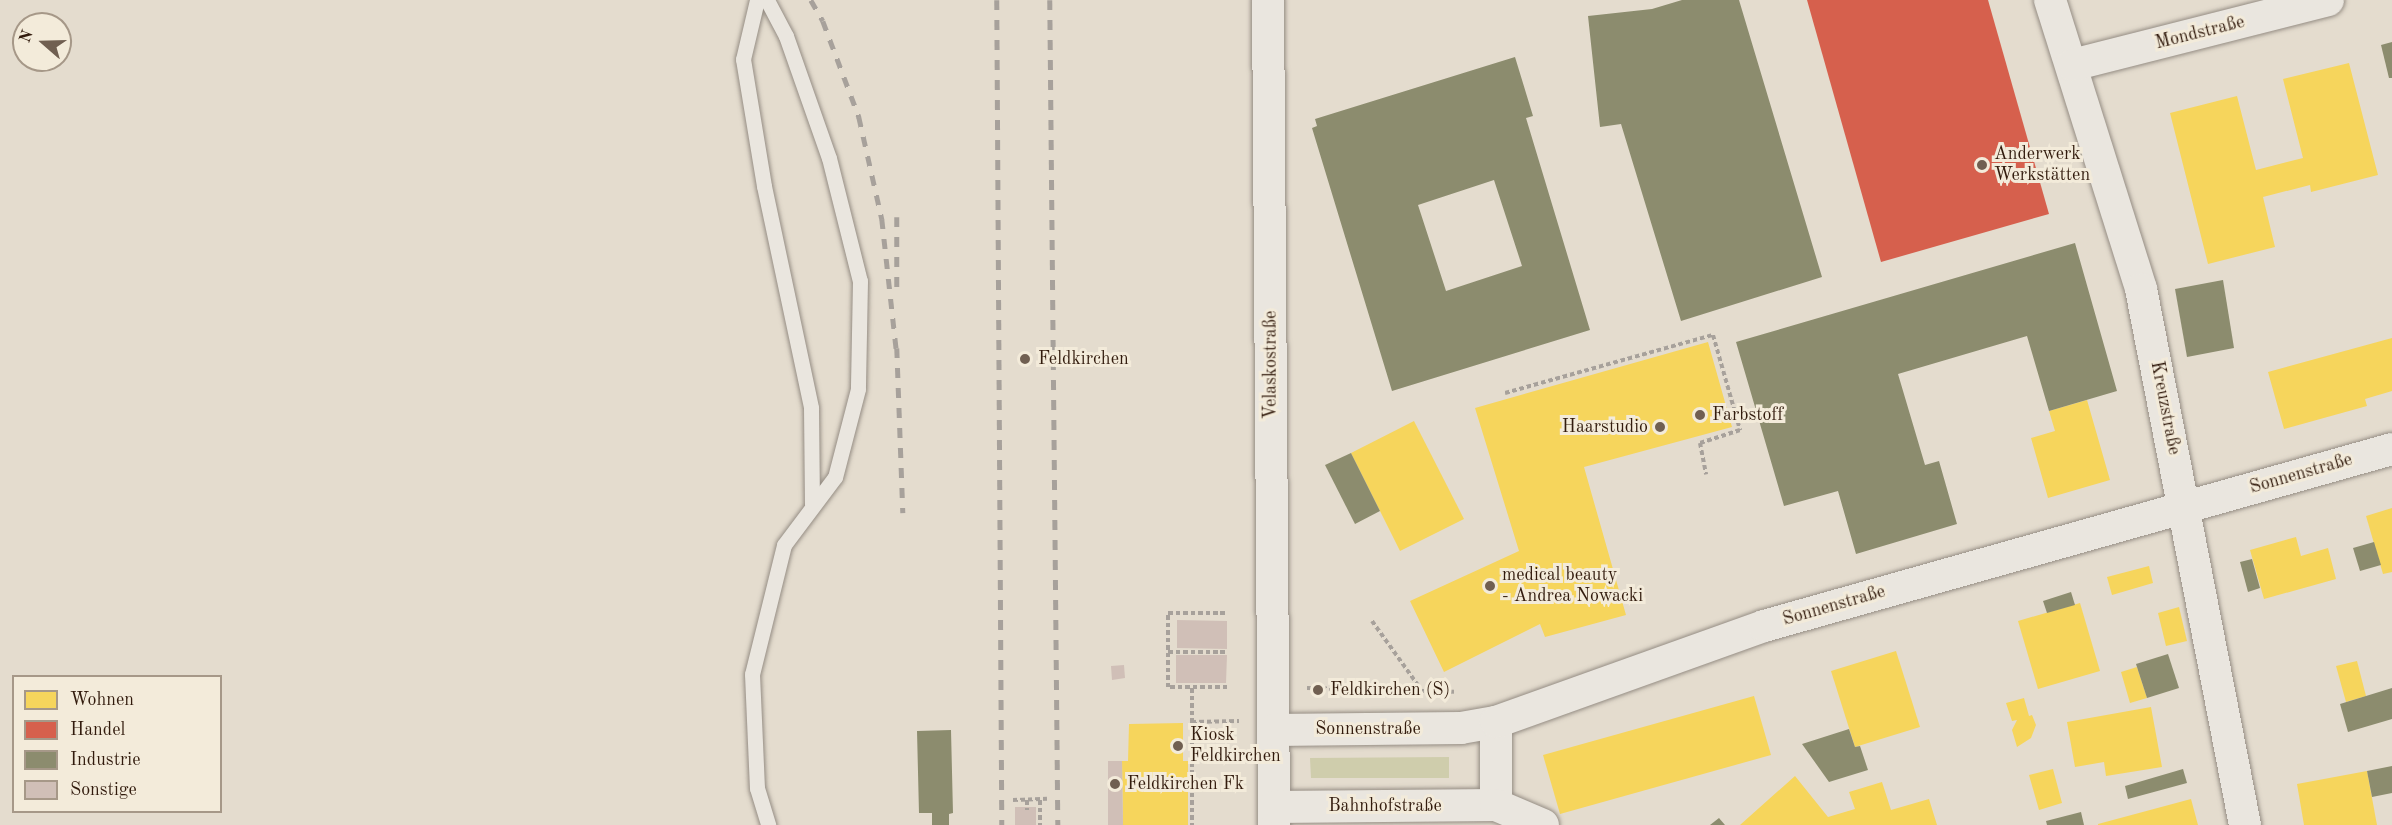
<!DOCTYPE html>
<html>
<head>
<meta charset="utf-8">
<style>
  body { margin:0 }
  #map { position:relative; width:2392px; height:825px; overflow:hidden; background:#e4dcce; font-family:"Old Standard TT",serif }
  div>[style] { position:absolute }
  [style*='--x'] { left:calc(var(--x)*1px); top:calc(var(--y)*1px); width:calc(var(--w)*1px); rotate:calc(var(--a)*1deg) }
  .green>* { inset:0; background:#cfcdac }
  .homes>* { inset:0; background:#f6d55c }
  .shops>* { inset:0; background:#d6604d }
  .industry>* { inset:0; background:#8c8c6e }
  .building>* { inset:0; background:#d0bfb7 }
  .path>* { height:4px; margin-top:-2px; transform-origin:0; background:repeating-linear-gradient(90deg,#a7a19b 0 4.5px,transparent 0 7.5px) }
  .roads { filter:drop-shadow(0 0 2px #958d84) drop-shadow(0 0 2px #958d84) }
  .lane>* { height:15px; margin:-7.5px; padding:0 7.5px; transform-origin:7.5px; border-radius:7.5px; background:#eae6df }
  .street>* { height:32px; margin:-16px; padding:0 16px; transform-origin:16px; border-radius:16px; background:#eae6df }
  .rail>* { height:4.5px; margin-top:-2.25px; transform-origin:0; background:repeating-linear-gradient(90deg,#a7a19b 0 10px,transparent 0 20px) }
  .dots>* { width:16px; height:16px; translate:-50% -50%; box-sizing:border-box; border:3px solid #f3ebda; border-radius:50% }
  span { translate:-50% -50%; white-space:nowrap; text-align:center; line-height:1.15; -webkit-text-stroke:6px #f3ebda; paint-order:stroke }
  .street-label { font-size:18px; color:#321b0d }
  .poi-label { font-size:18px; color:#321b0d }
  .left { translate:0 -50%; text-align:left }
  .right { translate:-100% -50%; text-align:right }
  .legend { position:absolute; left:12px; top:675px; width:210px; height:138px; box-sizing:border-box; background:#f3ebda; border:2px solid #a69888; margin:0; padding:8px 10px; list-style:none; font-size:18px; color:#321b0d }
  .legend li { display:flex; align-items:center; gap:12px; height:30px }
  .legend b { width:30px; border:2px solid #a69888 }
  .north { position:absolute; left:12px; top:12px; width:60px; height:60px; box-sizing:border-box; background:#f3ebda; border:2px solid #a69888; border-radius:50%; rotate:290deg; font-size:16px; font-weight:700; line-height:24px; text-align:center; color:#321b0d }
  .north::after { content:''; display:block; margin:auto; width:21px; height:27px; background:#705f51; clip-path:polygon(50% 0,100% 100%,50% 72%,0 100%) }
</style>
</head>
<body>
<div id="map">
  <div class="green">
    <i style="clip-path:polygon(1449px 757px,1449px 778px,1311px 778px,1310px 758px)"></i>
  </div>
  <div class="homes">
    <i style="clip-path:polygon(2349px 63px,2378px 175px,2311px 192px,2310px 185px,2263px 197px,2275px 247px,2208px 264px,2170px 113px,2237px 96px,2256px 170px,2303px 158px,2283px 79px)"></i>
    <i style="clip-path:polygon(2392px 338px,2392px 391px,2365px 399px,2367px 406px,2284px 429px,2268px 372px)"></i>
    <i style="clip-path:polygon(1708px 342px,1732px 427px,1584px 467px,1626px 615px,1545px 637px,1540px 624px,1444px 672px,1410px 601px,1519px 551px,1475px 408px)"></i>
    <i style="clip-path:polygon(2087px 400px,2110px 480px,2048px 498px,2031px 438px,2055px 431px,2049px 411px)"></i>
    <i style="clip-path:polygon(1414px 421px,1464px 519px,1400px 551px,1351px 453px)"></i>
    <i style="clip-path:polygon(2392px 508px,2392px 572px,2383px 574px,2366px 516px)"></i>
    <i style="clip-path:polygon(2296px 537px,2301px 556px,2328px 548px,2336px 579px,2264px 599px,2250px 550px)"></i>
    <i style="clip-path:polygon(2149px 566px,2153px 583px,2112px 595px,2107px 577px)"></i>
    <i style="clip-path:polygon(2080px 603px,2100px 671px,2038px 689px,2018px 621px)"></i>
    <i style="clip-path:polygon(2179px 607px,2187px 641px,2166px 646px,2158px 613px)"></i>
    <i style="clip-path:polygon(1896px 651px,1920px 727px,1855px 747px,1831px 671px)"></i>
    <i style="clip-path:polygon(2357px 661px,2366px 696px,2346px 702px,2336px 666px)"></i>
    <i style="clip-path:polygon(2137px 667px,2147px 698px,2130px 703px,2121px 672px)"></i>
    <i style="clip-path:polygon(1754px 696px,1771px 755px,1560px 814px,1543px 755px)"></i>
    <i style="clip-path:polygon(2024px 698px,2029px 716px,2032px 715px,2036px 725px,2031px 738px,2017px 747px,2012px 730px,2017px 720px,2012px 721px,2006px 703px)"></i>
    <i style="clip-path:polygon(2151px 707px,2162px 767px,2106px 776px,2104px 762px,2075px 767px,2067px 722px)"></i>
    <i style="clip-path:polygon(1183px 723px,1183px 761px,1188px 761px,1188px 825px,1123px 825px,1122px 761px,1128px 761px,1129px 724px)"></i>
    <i style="clip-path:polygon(2053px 769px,2062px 803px,2039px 810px,2029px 775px)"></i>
    <i style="clip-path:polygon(2367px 771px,2377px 825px,2304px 825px,2297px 784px)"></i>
    <i style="clip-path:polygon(1795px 776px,1828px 817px,1855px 809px,1849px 792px,1882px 782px,1891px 810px,1929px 799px,1937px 825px,1740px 825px)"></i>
    <i style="clip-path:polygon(2191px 799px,2198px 825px,2098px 825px,2098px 824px)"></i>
  </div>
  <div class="shops">
    <i style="clip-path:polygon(1807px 0,1988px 0,2049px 214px,1881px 262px)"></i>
  </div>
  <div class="industry">
    <i style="clip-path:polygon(1682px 0,1739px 0,1822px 277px,1681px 321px,1621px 124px,1600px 127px,1588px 16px,1652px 9px)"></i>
    <i style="clip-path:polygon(2392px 42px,2392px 78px,2389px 78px,2381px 45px)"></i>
    <i style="clip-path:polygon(evenodd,1515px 57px,1533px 116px,1526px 118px,1590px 330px,1392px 391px,1312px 128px,1317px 126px,1315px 119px,1515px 57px,1494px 180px,1522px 266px,1446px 291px,1418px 205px,1494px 180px)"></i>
    <i style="clip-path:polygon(2075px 243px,2117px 391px,2049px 411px,2027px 336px,1898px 374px,1925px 465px,1939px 461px,1957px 524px,1856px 554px,1838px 491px,1784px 506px,1736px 342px)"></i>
    <i style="clip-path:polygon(2223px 280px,2234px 348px,2187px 357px,2175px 289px)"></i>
    <i style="clip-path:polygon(1351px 453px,1380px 511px,1355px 524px,1325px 465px)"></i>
    <i style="clip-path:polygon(2374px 542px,2381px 565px,2360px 571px,2353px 548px)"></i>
    <i style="clip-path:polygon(2252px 559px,2260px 588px,2248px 592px,2240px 562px)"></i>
    <i style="clip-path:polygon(2071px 592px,2075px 605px,2047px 613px,2043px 601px)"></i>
    <i style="clip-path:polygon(2168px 654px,2179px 688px,2147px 698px,2136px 664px)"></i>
    <i style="clip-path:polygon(2392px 688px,2392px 719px,2348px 732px,2340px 704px)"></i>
    <i style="clip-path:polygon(1849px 729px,1855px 747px,1860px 746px,1868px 770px,1829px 782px,1802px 744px)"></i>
    <i style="clip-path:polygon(951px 730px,953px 813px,949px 814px,949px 825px,932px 825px,932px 813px,919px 813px,917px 731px)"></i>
    <i style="clip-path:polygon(2392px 766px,2392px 793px,2372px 797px,2367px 771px)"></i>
    <i style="clip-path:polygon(2183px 769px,2187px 783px,2128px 799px,2125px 786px)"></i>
    <i style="clip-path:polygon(2081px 812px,2084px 825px,2047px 825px,2046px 821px)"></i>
    <i style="clip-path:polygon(1719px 818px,1725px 825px,1710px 825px)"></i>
  </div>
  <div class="building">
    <i style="clip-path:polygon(1177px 620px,1227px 621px,1227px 649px,1177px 648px)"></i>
    <i style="clip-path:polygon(1176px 655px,1227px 655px,1226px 683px,1176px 683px)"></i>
    <i style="clip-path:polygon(1124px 665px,1125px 678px,1112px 680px,1111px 666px)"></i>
    <i style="clip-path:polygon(1108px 761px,1122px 761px,1123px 825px,1108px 825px)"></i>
    <i style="clip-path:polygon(1015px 807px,1036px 807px,1036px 825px,1015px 825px)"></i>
  </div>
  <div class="path">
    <i style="--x:1505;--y:393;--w:216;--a:-15.6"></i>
    <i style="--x:1713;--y:335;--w:99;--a:74.1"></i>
    <i style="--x:1740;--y:430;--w:42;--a:162"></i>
    <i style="--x:1700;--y:443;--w:32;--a:79"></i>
    <i style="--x:1372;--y:621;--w:82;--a:54.4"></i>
    <i style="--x:1168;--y:652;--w:60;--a:0"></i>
    <i style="--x:1227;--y:687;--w:59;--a:180"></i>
    <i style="--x:1168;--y:687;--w:74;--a:-90"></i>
    <i style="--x:1168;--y:613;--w:60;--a:0"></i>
    <i style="--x:1192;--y:688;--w:137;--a:90"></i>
    <i style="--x:1307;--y:688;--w:148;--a:1.5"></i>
    <i style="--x:1192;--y:722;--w:47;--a:-1.2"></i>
    <i style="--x:1013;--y:800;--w:34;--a:-2"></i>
    <i style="--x:1027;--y:800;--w:10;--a:90"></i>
    <i style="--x:1040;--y:800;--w:25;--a:90"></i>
  </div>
  <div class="roads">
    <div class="lane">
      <i style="--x:757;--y:0;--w:61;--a:103.3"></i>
      <i style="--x:743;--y:59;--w:129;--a:80.6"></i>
      <i style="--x:764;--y:186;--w:227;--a:78"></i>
      <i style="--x:811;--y:408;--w:96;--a:89.4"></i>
      <i style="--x:767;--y:0;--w:41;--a:62.2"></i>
      <i style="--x:786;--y:36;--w:129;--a:70.6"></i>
      <i style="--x:829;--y:158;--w:127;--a:75.9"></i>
      <i style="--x:860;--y:281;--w:108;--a:91.1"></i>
      <i style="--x:858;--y:389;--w:91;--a:104.6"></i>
      <i style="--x:835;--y:477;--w:85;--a:126.9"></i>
      <i style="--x:784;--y:545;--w:133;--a:103.9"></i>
      <i style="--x:752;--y:674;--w:114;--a:87.5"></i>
      <i style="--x:757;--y:788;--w:39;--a:73"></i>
    </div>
    <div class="street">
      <i style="--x:1268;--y:0;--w:825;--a:89.58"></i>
      <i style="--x:2050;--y:0;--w:303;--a:72.5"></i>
      <i style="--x:2141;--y:289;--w:546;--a:79.02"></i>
      <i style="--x:2072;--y:65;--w:264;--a:-14.2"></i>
      <i style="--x:1496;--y:722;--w:83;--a:90"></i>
      <i style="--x:1274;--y:730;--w:187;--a:-0.6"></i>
      <i style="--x:1461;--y:728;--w:36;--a:-10"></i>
      <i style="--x:1496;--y:722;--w:285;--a:-19.7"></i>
      <i style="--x:1764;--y:626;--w:652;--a:-15.74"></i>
      <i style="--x:1274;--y:807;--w:222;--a:-0.5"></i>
      <i style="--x:1496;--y:805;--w:51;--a:23.1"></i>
    </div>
  </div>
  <div class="rail">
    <i style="--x:811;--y:0;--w:24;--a:60"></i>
    <i style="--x:823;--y:21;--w:103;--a:69.4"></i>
    <i style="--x:859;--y:117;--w:105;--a:77.3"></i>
    <i style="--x:882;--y:219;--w:137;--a:83.7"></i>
    <i style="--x:997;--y:0;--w:825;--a:89.65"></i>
    <i style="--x:1050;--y:0;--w:825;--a:89.44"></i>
    <i style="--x:897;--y:217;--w:71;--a:90"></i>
    <i style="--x:897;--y:348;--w:165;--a:87.9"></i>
  </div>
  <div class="dots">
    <i style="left:1982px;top:165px;background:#705f51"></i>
    <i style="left:1025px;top:359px;background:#705f51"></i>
    <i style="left:1700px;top:415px;background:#705f51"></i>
    <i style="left:1660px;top:427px;background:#705f51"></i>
    <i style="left:1490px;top:586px;background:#705f51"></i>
    <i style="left:1318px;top:690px;background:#705f51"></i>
    <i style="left:1178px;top:746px;background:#705f51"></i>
    <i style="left:1115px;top:784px;background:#705f51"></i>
  </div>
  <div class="street-label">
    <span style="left:2200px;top:33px;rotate:-14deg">Mondstraße</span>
    <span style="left:1271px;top:365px;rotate:-90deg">Velaskostraße</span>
    <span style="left:2165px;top:408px;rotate:79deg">Kreuzstraße</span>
    <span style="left:2301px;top:474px;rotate:-16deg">Sonnenstraße</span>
    <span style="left:1834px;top:606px;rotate:-16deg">Sonnenstraße</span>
    <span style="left:1368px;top:729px">Sonnenstraße</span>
    <span style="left:1385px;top:806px">Bahnhofstraße</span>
  </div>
  <div class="poi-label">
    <span class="left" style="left:1994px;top:165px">Anderwerk<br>Werkstätten</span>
    <span class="left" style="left:1038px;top:359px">Feldkirchen</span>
    <span class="left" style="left:1712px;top:415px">Farbstoff</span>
    <span class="right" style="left:1648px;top:427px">Haarstudio</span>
    <span class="left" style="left:1502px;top:586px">medical beauty<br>- Andrea Nowacki</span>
    <span class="left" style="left:1330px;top:690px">Feldkirchen (S)</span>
    <span class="left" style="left:1190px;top:746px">Kiosk<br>Feldkirchen</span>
    <span class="left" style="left:1127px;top:784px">Feldkirchen Fk</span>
  </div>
  <ul class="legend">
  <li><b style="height:16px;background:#f6d55c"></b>Wohnen</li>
  <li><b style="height:16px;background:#d6604d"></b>Handel</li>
  <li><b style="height:16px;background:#8c8c6e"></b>Industrie</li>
  <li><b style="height:16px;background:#d0bfb7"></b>Sonstige</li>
  </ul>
  <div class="north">N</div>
</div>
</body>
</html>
